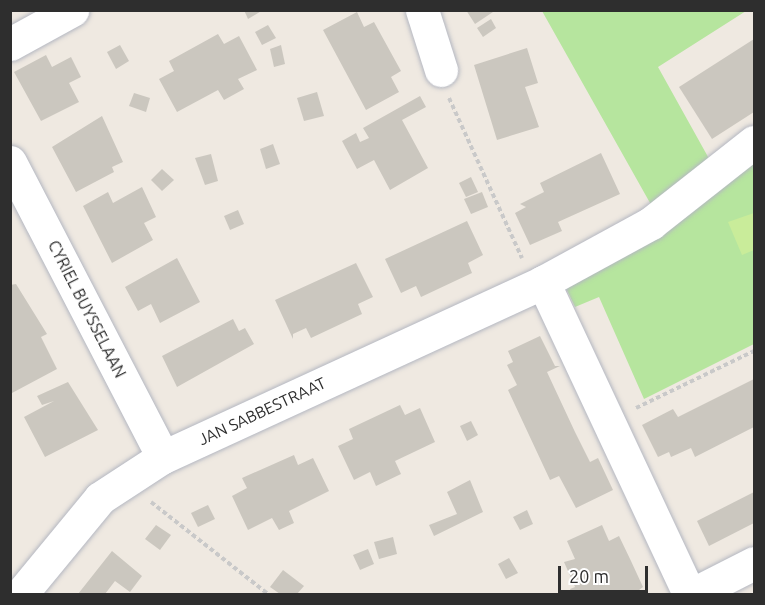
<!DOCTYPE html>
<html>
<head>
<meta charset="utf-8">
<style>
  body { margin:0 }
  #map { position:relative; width:765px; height:605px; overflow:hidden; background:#efe9e1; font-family:Ubuntu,sans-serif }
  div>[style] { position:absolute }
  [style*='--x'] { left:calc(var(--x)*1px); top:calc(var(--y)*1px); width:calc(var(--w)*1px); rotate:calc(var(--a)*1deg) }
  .green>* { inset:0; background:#b6e59e }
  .pitch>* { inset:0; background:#c9ec9a }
  .building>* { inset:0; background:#cbc7bf }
  .path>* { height:4px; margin-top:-2px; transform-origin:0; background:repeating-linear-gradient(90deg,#c9c9c9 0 4.5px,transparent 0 7.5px) }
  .roads { filter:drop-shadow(0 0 2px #b4b7c1) drop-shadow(0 0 2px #b4b7c1) }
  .minor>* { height:33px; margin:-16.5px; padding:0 16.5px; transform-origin:16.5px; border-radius:16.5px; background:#fff }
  span { translate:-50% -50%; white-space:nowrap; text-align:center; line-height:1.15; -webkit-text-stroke:6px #fff; paint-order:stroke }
  .street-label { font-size:16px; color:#2e2e2e }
  .frame { position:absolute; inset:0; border:12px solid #2e2e2e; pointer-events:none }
  .scale { position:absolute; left:558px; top:566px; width:90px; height:27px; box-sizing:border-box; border:3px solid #2e2e2e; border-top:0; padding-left:8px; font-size:18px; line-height:21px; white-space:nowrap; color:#2e2e2e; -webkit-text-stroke:4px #fff; paint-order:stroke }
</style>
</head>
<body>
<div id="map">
  <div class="green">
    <i style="clip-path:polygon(542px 11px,746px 11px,658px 67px,722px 182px,754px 158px,754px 344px,644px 399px,599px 297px,575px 307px,564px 284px,663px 226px)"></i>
  </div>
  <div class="pitch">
    <i style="clip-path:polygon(754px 213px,754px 250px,742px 255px,728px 222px)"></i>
  </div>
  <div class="building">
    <i style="clip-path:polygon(244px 10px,263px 10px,248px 19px)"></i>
    <i style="clip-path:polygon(466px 10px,496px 10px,475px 24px)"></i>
    <i style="clip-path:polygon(357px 12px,364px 27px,374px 22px,401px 71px,391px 77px,399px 92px,366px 110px,323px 30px)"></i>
    <i style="clip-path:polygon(491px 19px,496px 28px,483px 37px,477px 28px)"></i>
    <i style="clip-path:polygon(268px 25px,276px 38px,262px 45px,255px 32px)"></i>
    <i style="clip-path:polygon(218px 34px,224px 44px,239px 36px,257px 70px,238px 79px,244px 89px,224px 100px,218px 90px,177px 112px,159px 79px,174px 71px,169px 61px)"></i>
    <i style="clip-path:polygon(754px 39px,754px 112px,712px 139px,679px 87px)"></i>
    <i style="clip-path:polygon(120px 45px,129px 61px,116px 69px,107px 52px)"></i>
    <i style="clip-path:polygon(281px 45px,285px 64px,274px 67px,270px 49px)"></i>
    <i style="clip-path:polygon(527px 48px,538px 83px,525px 87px,539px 127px,497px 140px,474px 65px)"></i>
    <i style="clip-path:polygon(46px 55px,52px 67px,71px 57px,81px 77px,69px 83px,79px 102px,41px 121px,14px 72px)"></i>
    <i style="clip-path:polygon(317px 92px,324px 116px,304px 121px,297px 98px)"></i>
    <i style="clip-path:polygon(134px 93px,150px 98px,146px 112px,129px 106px)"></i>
    <i style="clip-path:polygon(420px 96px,426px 107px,402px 120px,428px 168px,390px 190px,374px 160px,357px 169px,342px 141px,356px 133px,360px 142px,369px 138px,363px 128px)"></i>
    <i style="clip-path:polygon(102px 116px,123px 162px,112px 167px,114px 172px,76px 192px,52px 147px)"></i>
    <i style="clip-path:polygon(273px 144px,280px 164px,266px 169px,260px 149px)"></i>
    <i style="clip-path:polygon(601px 153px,620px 194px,558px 222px,562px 231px,530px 245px,515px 213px,526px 207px,520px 204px,544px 192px,540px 183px)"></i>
    <i style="clip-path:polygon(211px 154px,218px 181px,205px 185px,195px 158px)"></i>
    <i style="clip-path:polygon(162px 169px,174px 180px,162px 191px,151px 180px)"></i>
    <i style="clip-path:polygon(471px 177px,478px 192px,466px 197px,459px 183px)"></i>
    <i style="clip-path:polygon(142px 187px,156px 217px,144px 223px,153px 240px,112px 263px,83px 206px,108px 192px,113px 203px)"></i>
    <i style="clip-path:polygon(482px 192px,488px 207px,471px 214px,464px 199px)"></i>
    <i style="clip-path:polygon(238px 210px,244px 224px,230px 230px,224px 216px)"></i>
    <i style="clip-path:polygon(467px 221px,483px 255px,468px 263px,472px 273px,421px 297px,416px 286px,401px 293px,385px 259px)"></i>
    <i style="clip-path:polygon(177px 258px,200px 302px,160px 323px,151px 304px,138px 311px,125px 287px)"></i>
    <i style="clip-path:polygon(356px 263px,373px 297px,358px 304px,362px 314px,311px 338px,306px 328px,293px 334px,293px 339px,275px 300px)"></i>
    <i style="clip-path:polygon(16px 284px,47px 334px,41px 337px,57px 369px,12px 393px,10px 285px)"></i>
    <i style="clip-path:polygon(233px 319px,239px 331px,245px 328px,254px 344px,177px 387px,162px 356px)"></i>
    <i style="clip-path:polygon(540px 336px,555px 366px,560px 366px,547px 372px,575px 432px,590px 462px,598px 458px,613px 490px,576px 508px,559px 476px,550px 480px,508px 390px,517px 385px,507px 365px,513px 362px,508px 351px)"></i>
    <i style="clip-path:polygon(754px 379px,754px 427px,695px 457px,691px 448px,671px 457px,669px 452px,658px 457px,642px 425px,673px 409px,678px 417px)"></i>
    <i style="clip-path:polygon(68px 382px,98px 430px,45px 457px,24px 417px,54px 401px,42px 405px,37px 396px)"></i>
    <i style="clip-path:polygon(400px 405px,405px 415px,420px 408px,435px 442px,395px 461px,401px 474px,376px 486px,370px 472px,354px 480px,338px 446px,353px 439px,349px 429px)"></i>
    <i style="clip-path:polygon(471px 421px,478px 435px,467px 441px,460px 426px)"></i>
    <i style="clip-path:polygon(294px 455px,298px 465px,313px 458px,329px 491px,289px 511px,294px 523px,279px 530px,272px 518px,248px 530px,232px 496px,247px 488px,242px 478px)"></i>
    <i style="clip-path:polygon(470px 480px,483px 512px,434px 536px,429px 525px,457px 514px,447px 492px)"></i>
    <i style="clip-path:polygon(754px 492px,754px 523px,709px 546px,697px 521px)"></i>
    <i style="clip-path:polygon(208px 505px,215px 519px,198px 527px,191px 513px)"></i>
    <i style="clip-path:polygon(527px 510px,533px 524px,520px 530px,513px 517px)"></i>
    <i style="clip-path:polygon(156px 525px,171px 535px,160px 550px,145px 539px)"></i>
    <i style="clip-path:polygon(602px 525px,609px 541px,619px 536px,631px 561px,643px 587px,634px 594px,572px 594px,570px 589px,575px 587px,564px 562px,575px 559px,567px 541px)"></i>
    <i style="clip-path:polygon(393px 537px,397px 554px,379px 559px,374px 542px)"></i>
    <i style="clip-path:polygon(368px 549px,374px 564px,360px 570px,353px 555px)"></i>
    <i style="clip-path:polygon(112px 551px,142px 576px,130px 592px,115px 581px,105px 594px,78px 594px)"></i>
    <i style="clip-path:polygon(509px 558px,518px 573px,506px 579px,498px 564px)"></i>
    <i style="clip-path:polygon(283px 570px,304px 586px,297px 594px,280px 594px,270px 587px)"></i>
  </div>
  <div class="path">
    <i style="--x:449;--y:98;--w:176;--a:65.5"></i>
    <i style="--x:636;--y:408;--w:131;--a:-25.8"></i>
    <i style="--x:151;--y:502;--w:149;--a:38.2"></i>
  </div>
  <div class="roads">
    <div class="minor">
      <i style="--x:422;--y:10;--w:63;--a:72.4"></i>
      <i style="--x:10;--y:44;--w:71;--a:-28.7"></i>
      <i style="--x:10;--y:162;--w:332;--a:62.6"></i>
      <i style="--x:543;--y:282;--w:344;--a:64.9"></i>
      <i style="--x:21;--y:594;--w:124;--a:-50.5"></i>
      <i style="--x:100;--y:498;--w:75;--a:-33.1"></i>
      <i style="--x:163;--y:457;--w:418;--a:-24.7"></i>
      <i style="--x:543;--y:282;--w:123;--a:-28.6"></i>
      <i style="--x:651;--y:223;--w:131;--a:-38.2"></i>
      <i style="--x:693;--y:594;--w:68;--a:-26.9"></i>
    </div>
  </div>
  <div class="street-label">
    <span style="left:87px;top:309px;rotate:63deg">CYRIEL BUYSSELAAN</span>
    <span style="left:262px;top:411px;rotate:-25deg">JAN SABBESTRAAT</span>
  </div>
  <div class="frame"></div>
  <div class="scale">20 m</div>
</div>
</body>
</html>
